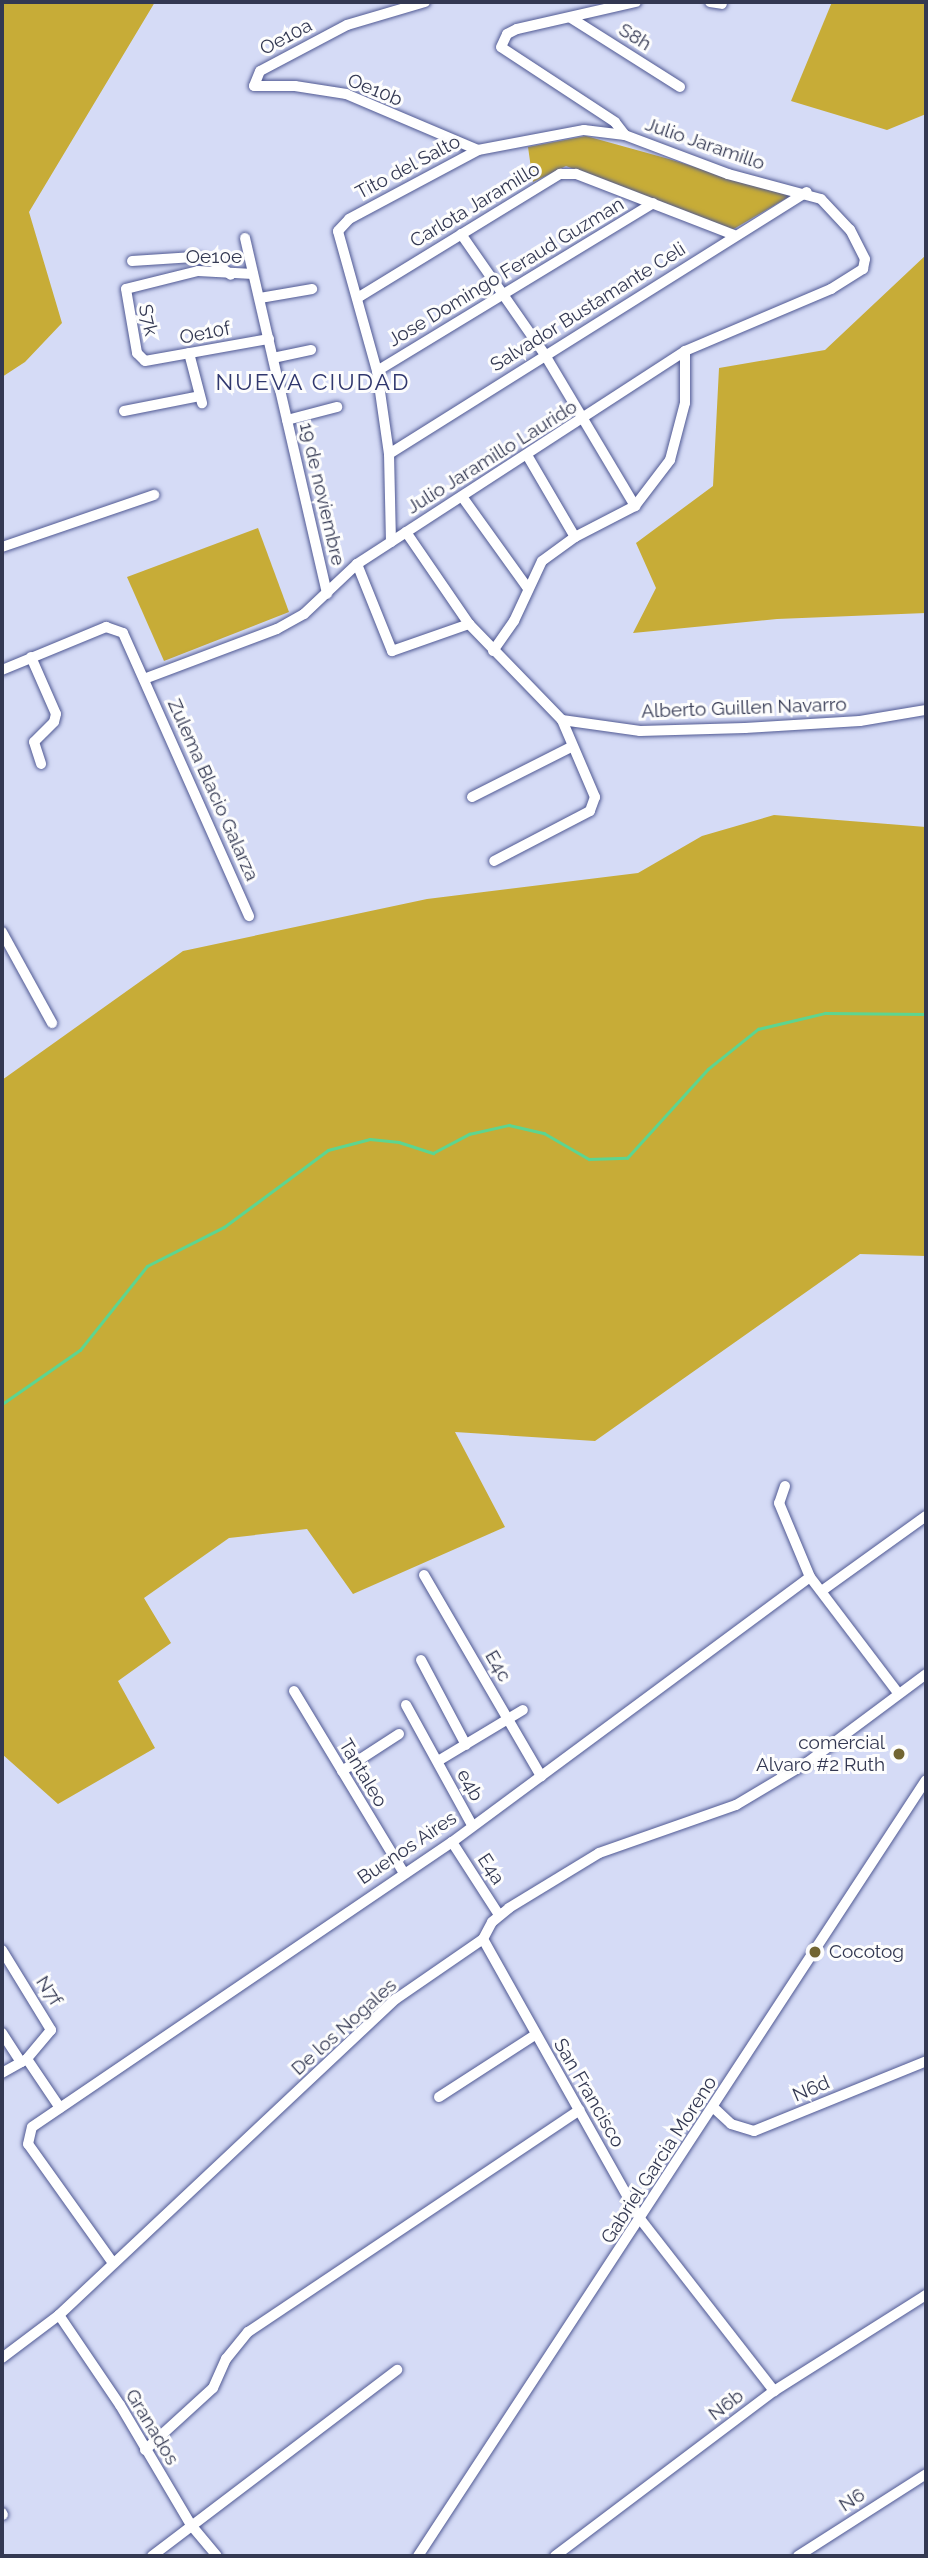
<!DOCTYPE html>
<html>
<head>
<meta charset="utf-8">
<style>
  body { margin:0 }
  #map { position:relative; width:928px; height:2558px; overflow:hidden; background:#d5dbf6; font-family:Raleway,sans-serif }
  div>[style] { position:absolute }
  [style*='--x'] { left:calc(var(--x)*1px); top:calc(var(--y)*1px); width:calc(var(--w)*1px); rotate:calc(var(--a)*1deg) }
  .green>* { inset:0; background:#c7ac37 }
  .stream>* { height:2.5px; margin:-1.25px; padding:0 1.25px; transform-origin:1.25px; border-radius:1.25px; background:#5dd590 }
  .roads { filter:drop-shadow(0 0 2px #505993) drop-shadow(0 0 2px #505993) }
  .minor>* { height:10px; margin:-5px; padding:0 5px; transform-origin:5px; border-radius:5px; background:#fff }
  .dots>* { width:19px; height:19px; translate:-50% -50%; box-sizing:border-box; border:4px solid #fdfdfd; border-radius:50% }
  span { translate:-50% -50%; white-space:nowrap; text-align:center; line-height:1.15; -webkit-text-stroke:6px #fdfdfd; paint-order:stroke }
  .street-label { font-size:19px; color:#333852 }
  .poi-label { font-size:19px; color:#333852 }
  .right { translate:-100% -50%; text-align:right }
  .left { translate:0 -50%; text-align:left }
  .quarter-label { font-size:23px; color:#30376e; letter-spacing:2px }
  .frame { position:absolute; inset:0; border:4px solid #333852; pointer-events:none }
</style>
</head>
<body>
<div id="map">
  <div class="green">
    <i style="clip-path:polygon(2px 2px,155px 2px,29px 212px,62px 323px,25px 362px,2px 377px)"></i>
    <i style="clip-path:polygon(832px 2px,926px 2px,926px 114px,887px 130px,791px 101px)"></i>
    <i style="clip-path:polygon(586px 136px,669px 159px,790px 196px,732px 230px,566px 166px,533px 182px,528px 147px)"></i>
    <i style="clip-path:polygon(926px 255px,926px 613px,777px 619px,633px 633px,656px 588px,636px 543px,713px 486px,719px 368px,825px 350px)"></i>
    <i style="clip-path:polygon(258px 528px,289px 612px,164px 661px,127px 577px)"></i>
    <i style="clip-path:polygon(774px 815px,926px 827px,926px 1256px,860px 1254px,595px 1441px,455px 1432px,505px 1527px,353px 1594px,307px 1529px,229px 1538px,144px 1598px,171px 1643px,118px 1681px,155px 1748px,58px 1804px,2px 1754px,2px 1080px,183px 951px,427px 899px,638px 873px,702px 836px)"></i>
  </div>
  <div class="stream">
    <i style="--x:2;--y:1404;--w:95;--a:-34.7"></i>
    <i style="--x:80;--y:1350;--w:107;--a:-51.4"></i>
    <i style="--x:147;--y:1266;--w:86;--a:-26.9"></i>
    <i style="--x:224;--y:1227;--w:129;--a:-36.5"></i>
    <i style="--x:328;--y:1150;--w:43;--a:-14.7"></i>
    <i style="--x:370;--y:1139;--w:29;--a:6"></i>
    <i style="--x:399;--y:1142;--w:36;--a:18"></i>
    <i style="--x:433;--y:1153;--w:41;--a:-27.8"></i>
    <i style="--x:469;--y:1134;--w:41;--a:-12.7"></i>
    <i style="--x:509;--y:1125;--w:36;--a:13"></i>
    <i style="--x:544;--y:1133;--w:52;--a:30"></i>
    <i style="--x:589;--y:1159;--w:38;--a:-2"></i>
    <i style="--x:627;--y:1158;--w:120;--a:-47.7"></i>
    <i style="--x:708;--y:1069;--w:64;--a:-38.7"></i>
    <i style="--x:758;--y:1029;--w:69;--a:-13.4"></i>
    <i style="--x:825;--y:1013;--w:101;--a:0.6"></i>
  </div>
  <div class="roads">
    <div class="minor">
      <i style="--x:425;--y:2;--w:81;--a:163.6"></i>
      <i style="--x:347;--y:25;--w:98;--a:152.1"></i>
      <i style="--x:260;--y:71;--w:16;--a:112"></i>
      <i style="--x:254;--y:86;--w:41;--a:0"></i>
      <i style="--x:295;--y:86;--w:52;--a:8.9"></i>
      <i style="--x:346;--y:94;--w:143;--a:23"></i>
      <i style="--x:710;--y:2;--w:12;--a:9"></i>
      <i style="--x:571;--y:18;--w:129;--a:32.3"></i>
      <i style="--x:461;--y:234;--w:147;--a:55.2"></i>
      <i style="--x:545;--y:355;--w:176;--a:59.2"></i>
      <i style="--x:245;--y:238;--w:365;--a:77"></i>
      <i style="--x:132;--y:261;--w:62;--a:-3.7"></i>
      <i style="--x:194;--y:257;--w:21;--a:14"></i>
      <i style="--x:214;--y:262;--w:21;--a:37"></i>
      <i style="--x:253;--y:274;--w:55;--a:-176.9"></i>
      <i style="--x:198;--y:271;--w:74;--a:166"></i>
      <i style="--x:126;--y:289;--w:65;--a:80.2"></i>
      <i style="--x:137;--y:353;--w:11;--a:45"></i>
      <i style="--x:145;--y:361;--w:126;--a:-10.1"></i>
      <i style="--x:359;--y:297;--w:236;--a:-31.5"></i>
      <i style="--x:560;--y:174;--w:16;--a:0"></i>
      <i style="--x:576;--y:174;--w:169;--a:21.1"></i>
      <i style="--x:260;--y:298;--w:53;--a:-9.8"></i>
      <i style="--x:189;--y:353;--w:52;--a:75.4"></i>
      <i style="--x:273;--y:358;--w:39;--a:-12"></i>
      <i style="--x:377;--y:371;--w:323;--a:-31.3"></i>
      <i style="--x:124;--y:411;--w:77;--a:-11.2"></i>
      <i style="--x:287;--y:420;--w:52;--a:-14.6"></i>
      <i style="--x:389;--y:454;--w:493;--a:-32.1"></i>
      <i style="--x:527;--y:455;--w:95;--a:59.7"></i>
      <i style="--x:463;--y:498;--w:110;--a:54.3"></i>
      <i style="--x:406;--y:532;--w:112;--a:55.6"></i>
      <i style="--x:469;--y:624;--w:134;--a:45.9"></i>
      <i style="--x:562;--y:720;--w:84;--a:66.8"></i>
      <i style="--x:595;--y:797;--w:15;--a:110"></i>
      <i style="--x:590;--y:811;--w:108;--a:152.5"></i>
      <i style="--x:391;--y:542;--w:88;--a:-91.3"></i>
      <i style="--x:389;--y:454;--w:84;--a:-98.2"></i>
      <i style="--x:377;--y:371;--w:145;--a:-105.6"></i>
      <i style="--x:338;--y:231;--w:16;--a:-47"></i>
      <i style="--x:349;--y:219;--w:146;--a:-28.1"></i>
      <i style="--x:478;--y:150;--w:108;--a:-10.7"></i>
      <i style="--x:584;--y:130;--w:41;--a:7"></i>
      <i style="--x:2;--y:547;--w:161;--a:-18.9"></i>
      <i style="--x:357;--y:564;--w:94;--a:68.1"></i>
      <i style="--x:392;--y:651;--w:82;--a:-19.3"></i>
      <i style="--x:493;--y:651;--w:37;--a:-55"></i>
      <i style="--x:514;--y:621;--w:66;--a:-65"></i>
      <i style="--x:542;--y:561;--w:41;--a:-36"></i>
      <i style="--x:575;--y:537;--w:68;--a:-27.3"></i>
      <i style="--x:635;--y:506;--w:58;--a:-52.7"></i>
      <i style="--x:670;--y:460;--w:59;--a:-75.3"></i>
      <i style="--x:685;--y:403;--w:52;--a:-90"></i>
      <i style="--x:31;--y:657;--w:62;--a:66.3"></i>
      <i style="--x:56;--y:714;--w:8;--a:104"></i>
      <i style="--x:54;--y:722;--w:28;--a:135"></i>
      <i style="--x:34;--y:742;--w:23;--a:72"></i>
      <i style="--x:2;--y:670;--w:113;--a:-22.5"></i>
      <i style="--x:106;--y:627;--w:18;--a:19"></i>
      <i style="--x:123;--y:633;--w:310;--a:66"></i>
      <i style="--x:144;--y:679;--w:142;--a:-20.6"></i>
      <i style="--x:277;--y:629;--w:31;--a:-29"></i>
      <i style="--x:304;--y:614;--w:73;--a:-43.3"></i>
      <i style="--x:357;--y:564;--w:391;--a:-33"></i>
      <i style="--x:685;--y:351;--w:159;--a:-23"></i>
      <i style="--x:831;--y:289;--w:38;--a:-32"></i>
      <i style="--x:863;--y:269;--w:10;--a:-79"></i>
      <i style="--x:865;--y:259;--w:33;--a:-117"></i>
      <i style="--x:850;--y:230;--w:42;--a:-133.1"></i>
      <i style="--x:821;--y:199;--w:96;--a:-165"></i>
      <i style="--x:728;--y:174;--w:110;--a:-159.3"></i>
      <i style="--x:625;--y:135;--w:16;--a:-128"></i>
      <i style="--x:615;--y:122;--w:136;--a:-146.7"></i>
      <i style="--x:501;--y:47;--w:14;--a:-65"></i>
      <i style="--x:507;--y:34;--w:11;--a:-27"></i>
      <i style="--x:517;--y:29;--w:122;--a:-12.8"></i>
      <i style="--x:562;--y:720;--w:79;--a:8"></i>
      <i style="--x:640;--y:731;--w:105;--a:-1.6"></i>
      <i style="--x:745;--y:728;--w:115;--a:-3.5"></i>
      <i style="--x:860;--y:721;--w:67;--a:-9.5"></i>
      <i style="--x:472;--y:797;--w:111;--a:-26.8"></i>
      <i style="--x:2;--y:932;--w:104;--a:61.2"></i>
      <i style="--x:785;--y:1486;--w:18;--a:109"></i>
      <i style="--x:779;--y:1503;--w:80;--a:67.3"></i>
      <i style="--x:424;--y:1575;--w:233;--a:59.8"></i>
      <i style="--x:823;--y:1590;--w:127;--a:-35.7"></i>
      <i style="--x:421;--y:1660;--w:96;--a:62.1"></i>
      <i style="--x:294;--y:1691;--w:211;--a:58.9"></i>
      <i style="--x:406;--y:1705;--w:137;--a:61.2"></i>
      <i style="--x:438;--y:1761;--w:99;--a:-31"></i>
      <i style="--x:342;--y:1771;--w:68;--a:-33"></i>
      <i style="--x:452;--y:1842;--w:87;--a:57.2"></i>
      <i style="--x:483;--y:1939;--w:322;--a:60.7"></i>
      <i style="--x:641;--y:2220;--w:217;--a:52.1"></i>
      <i style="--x:2;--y:1950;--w:94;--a:58.5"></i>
      <i style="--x:51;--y:2030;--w:38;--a:130"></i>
      <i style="--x:27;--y:2059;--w:29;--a:151"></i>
      <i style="--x:2;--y:2033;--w:35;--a:57"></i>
      <i style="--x:27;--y:2059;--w:59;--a:56"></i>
      <i style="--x:439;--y:2097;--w:114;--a:-32.9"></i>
      <i style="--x:714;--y:2108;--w:23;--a:43"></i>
      <i style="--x:731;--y:2124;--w:24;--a:17"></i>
      <i style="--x:754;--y:2131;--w:186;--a:-22.1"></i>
      <i style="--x:113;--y:2263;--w:146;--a:-125.5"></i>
      <i style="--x:28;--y:2144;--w:17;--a:-77"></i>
      <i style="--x:32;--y:2127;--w:508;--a:-34.16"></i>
      <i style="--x:452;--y:1842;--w:445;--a:-36.5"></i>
      <i style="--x:810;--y:1577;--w:146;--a:52.8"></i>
      <i style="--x:59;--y:2315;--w:109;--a:55.9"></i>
      <i style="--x:120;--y:2405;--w:139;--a:59.4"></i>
      <i style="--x:191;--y:2525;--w:40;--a:50"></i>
      <i style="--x:2;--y:2358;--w:71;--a:-37"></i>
      <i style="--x:59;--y:2315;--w:462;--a:-43.2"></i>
      <i style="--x:396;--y:1999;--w:106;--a:-34.6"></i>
      <i style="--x:483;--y:1939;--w:19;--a:-62"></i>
      <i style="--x:492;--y:1922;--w:22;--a:-39"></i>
      <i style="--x:509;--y:1908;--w:105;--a:-31.4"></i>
      <i style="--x:599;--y:1853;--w:145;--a:-19.3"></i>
      <i style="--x:736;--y:1805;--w:84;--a:-30.8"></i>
      <i style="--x:808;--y:1762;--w:147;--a:-36.7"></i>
      <i style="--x:145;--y:2450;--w:92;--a:-42.4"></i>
      <i style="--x:213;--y:2388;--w:32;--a:-66"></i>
      <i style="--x:226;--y:2359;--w:35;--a:-51"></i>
      <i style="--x:248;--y:2332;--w:399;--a:-33.8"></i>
      <i style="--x:2;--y:2513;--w:2;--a:63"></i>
      <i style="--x:152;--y:2556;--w:308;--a:-37.2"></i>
      <i style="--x:418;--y:2556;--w:927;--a:-56.79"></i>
      <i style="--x:555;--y:2556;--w:274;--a:-37"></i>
      <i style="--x:774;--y:2391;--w:180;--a:-32.3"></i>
      <i style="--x:798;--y:2556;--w:152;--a:-32.6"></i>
    </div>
  </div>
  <div class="dots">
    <i style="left:899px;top:1754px;background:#726532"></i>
    <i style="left:815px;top:1952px;background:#726532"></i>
  </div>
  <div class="street-label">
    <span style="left:286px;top:37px;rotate:-28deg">Oe10a</span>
    <span style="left:635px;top:37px;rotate:32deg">S8h</span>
    <span style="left:375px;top:90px;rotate:22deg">Oe10b</span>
    <span style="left:705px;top:144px;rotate:19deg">Julio Jaramillo</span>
    <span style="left:408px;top:167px;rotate:-28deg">Tito del Salto</span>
    <span style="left:475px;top:205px;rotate:-31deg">Carlota Jaramillo</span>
    <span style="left:214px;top:257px">Oe10e</span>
    <span style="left:506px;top:272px;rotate:-31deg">Jose Domingo Feraud Guzman</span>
    <span style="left:588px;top:307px;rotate:-32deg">Salvador Bustamante Celi</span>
    <span style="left:148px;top:320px;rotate:77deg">S7k</span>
    <span style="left:205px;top:333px;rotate:-11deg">Oe10f</span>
    <span style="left:492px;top:457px;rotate:-32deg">Julio Jaramillo Laurido</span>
    <span style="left:322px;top:494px;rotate:77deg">19 de noviembre</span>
    <span style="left:744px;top:708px;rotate:-2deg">Alberto Guillen Navarro</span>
    <span style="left:213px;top:790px;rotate:66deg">Zulema Blacio Galarza</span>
    <span style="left:498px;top:1666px;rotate:60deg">E4c</span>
    <span style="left:363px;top:1773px;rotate:59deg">Tantaleo</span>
    <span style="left:470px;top:1785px;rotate:61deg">e4b</span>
    <span style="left:407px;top:1848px;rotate:-34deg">Buenos Aires</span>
    <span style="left:491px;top:1869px;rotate:57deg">E4a</span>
    <span style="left:49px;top:1991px;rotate:57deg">N7f</span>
    <span style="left:344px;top:2027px;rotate:-42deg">De los Nogales</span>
    <span style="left:811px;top:2089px;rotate:-23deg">N6d</span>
    <span style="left:589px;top:2093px;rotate:60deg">San Francisco</span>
    <span style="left:659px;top:2160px;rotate:-57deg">Gabriel Garcia Moreno</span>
    <span style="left:726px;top:2405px;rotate:-37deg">N6b</span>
    <span style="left:152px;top:2427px;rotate:59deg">Granados</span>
    <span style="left:852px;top:2500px;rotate:-33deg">N6</span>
  </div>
  <div class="poi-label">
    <span class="right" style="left:885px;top:1754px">comercial<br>Alvaro #2 Ruth</span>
    <span class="left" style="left:829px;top:1952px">Cocotog</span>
  </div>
  <div class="quarter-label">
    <span style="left:313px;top:382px">NUEVA CIUDAD</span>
  </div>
  <div class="frame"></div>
</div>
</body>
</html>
